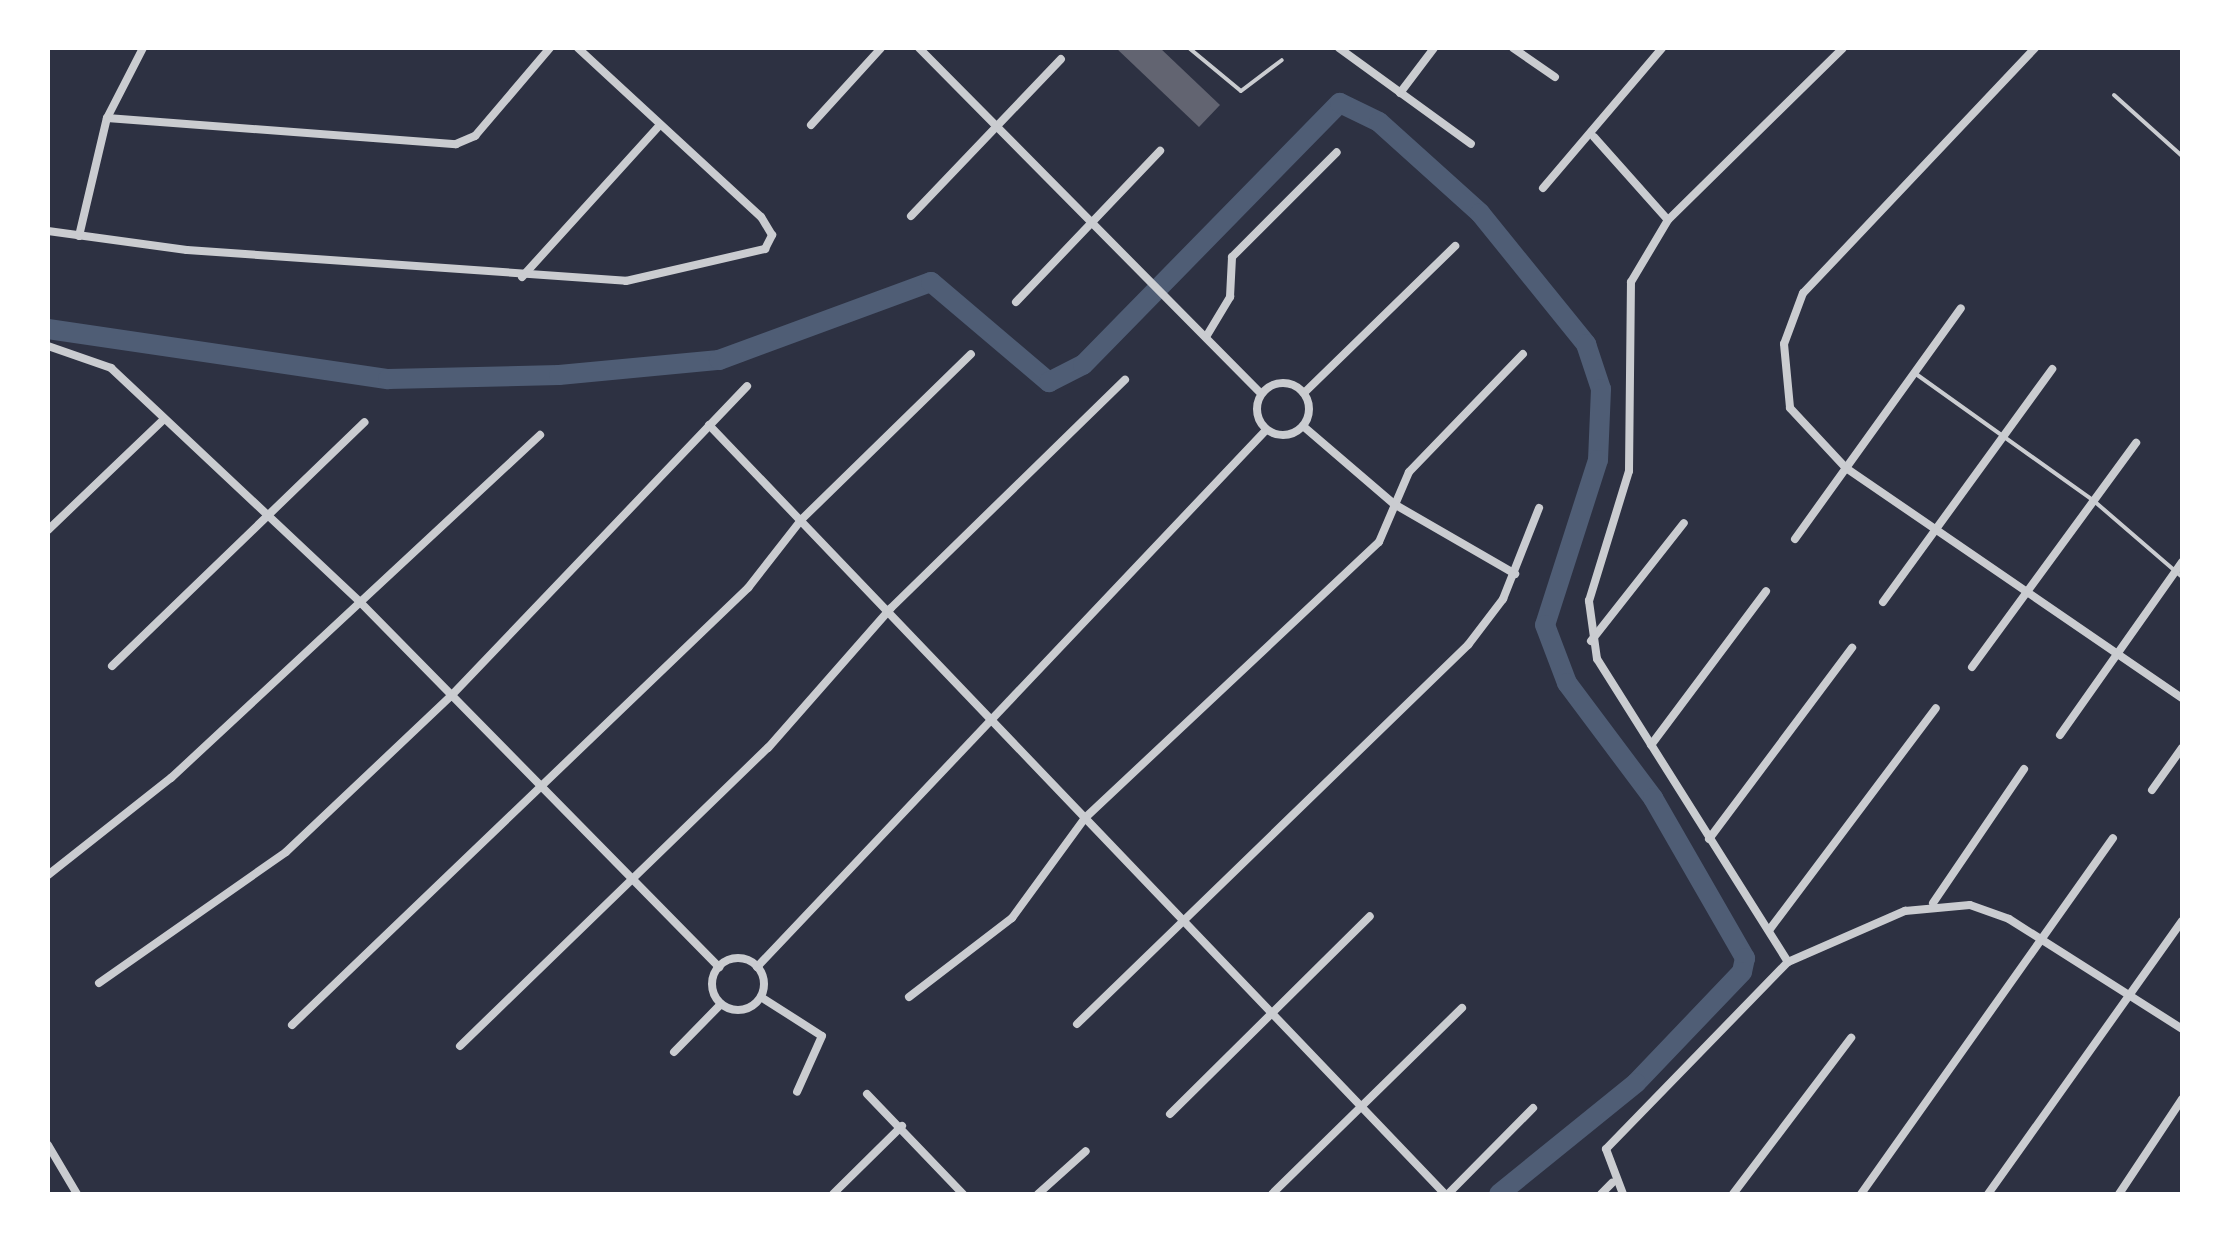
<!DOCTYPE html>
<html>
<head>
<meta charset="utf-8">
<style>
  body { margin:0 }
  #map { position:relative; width:2230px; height:1242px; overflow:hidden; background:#2d3142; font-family:Poppins,sans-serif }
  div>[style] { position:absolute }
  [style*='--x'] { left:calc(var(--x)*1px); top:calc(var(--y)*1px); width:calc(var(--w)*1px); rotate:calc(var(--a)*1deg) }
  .canal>* { height:20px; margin:-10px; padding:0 10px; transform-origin:10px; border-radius:10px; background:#4f5d75 }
  .building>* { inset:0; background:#626471 }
  .service>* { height:4px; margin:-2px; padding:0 2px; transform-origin:2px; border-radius:2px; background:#caccd0 }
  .minor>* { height:8px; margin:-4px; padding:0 4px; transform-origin:4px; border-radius:4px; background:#caccd0 }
  .minor>.ring { margin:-4px; padding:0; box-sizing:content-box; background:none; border:8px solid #caccd0; border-radius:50% }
  span { translate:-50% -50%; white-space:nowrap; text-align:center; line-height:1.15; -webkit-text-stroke:10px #fff; paint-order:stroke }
  .frame { position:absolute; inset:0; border:50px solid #fff; pointer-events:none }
</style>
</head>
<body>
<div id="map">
  <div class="canal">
    <i style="--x:48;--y:329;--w:344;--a:8.4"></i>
    <i style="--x:388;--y:379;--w:171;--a:-1.3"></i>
    <i style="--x:559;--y:375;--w:161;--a:-5.4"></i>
    <i style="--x:719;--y:360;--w:226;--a:-20.2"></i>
    <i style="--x:931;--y:282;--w:155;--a:40.3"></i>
    <i style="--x:1049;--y:382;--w:38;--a:-27"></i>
    <i style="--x:1083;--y:365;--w:367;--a:-45.6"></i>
    <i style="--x:1340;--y:103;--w:43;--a:26"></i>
    <i style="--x:1379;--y:122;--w:136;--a:42"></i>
    <i style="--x:1480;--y:213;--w:169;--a:51"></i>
    <i style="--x:1586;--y:344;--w:47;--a:71.6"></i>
    <i style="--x:1601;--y:389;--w:71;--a:92.4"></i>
    <i style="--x:1598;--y:460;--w:173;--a:107.8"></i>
    <i style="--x:1545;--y:625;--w:62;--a:69.2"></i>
    <i style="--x:1567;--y:683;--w:144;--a:53.2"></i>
    <i style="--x:1653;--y:798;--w:185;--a:60.1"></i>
    <i style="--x:1745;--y:958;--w:14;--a:102"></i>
    <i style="--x:1742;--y:972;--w:153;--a:133.7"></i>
    <i style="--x:1636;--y:1083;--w:176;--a:141"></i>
  </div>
  <div class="building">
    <i style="clip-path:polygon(1116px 48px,1160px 48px,1220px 105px,1199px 127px)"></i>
  </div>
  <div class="service">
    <i style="--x:1189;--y:48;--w:67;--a:39.6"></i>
    <i style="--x:1241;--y:91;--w:51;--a:-37.1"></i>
    <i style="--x:2114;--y:95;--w:91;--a:41.9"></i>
    <i style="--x:1916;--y:374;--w:219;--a:35.5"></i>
    <i style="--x:2094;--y:501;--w:116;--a:40.8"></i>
  </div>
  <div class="minor">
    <i style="--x:919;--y:48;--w:484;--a:45.3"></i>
    <i style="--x:1339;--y:48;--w:163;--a:36"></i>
    <i style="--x:1513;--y:48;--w:51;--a:34.6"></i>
    <i style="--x:2035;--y:48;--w:337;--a:133.4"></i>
    <i style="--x:1803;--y:293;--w:54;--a:110.4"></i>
    <i style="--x:1784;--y:344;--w:64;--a:84.6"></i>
    <i style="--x:1790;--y:408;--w:82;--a:47"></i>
    <i style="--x:1846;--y:468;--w:407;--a:34.4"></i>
    <i style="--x:1400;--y:93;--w:56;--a:-52.9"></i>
    <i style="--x:107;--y:118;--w:350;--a:4.3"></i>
    <i style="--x:456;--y:144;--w:21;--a:-23"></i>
    <i style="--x:475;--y:136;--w:116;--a:-49.6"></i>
    <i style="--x:811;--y:125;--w:104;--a:-47.7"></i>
    <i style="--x:1594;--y:137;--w:111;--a:48.3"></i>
    <i style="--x:1543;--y:188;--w:184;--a:-49.6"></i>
    <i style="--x:911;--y:216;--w:217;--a:-46.3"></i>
    <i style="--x:48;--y:231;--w:140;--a:7.8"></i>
    <i style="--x:187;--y:250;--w:440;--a:4"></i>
    <i style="--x:626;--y:281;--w:143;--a:-13"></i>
    <i style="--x:765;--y:249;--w:16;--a:-63"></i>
    <i style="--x:772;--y:235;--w:21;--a:-121"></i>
    <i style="--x:761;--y:217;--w:249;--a:-137.3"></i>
    <i style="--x:79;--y:236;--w:121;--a:-76.7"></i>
    <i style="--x:107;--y:118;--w:79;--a:-62.8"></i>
    <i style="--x:522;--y:277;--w:202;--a:-47.8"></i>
    <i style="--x:1016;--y:302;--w:209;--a:-46.4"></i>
    <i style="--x:1206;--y:337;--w:47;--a:-59"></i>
    <i style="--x:1230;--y:297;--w:40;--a:-87.1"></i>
    <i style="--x:1232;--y:257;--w:148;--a:-45"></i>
    <i style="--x:48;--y:346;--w:67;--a:19.2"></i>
    <i style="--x:111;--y:368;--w:343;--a:43.2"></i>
    <i style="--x:361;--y:603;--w:511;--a:45.48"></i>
    <i class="ring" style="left:1257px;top:383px;width:44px;height:44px"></i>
    <i style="--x:1304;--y:393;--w:211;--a:-44.2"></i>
    <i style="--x:709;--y:425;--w:1064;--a:46.26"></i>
    <i style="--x:1303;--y:426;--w:120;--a:40.6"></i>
    <i style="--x:1394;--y:504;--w:140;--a:30"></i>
    <i style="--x:48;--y:530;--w:159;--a:-43.7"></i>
    <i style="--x:1795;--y:539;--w:284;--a:-54.3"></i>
    <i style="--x:1883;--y:602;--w:288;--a:-54"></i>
    <i style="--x:1591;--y:641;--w:150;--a:-51.8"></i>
    <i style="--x:112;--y:666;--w:351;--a:-44"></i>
    <i style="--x:1972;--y:667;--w:278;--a:-53.8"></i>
    <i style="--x:2060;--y:735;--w:212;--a:-54.8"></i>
    <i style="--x:1651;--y:745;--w:192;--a:-53.2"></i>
    <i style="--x:2152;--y:790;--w:52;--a:-54.5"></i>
    <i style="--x:1709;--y:839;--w:239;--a:-53.2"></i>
    <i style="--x:48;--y:875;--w:157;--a:-38.3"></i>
    <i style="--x:171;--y:778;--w:504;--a:-42.91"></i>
    <i style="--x:1933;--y:903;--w:162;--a:-55.8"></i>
    <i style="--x:1770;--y:929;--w:276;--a:-53.1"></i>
    <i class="ring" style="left:712px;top:958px;width:44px;height:44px"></i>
    <i style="--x:1788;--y:962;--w:358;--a:-122.2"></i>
    <i style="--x:1597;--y:659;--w:59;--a:-97.9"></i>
    <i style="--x:1589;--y:601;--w:136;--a:-72.9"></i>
    <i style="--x:1629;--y:471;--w:189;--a:-89.4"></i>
    <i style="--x:1631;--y:282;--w:72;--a:-59.2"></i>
    <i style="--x:1668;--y:220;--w:245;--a:-44.5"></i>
    <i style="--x:757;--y:967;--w:740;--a:-46.53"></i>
    <i style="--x:99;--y:983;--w:228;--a:-35"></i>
    <i style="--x:286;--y:852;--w:226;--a:-43.4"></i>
    <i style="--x:450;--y:697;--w:430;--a:-46.3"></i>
    <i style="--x:761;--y:997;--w:72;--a:32.6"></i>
    <i style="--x:822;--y:1036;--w:61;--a:114.1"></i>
    <i style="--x:909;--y:997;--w:130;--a:-37.5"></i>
    <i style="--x:1012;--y:918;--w:124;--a:-53.9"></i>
    <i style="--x:1085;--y:818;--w:403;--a:-43.2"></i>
    <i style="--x:1379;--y:542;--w:76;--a:-66.8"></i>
    <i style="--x:1409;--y:472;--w:164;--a:-46"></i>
    <i style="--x:1077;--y:1024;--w:545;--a:-44.11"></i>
    <i style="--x:1468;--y:645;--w:58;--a:-52.7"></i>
    <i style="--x:1503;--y:599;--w:98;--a:-68.4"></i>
    <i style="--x:292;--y:1025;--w:632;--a:-43.78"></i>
    <i style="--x:748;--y:588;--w:88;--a:-52"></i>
    <i style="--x:802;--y:519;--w:236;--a:-44.3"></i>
    <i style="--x:460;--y:1046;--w:429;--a:-44.1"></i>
    <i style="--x:768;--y:748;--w:186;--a:-48.7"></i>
    <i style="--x:891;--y:608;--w:327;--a:-44.3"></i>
    <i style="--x:674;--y:1052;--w:67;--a:-45.6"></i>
    <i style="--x:867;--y:1094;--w:139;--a:46.2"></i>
    <i style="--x:1170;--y:1114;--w:281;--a:-44.7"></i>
    <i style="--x:48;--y:1145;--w:57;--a:59.4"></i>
    <i style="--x:833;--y:1194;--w:97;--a:-44.6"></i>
    <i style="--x:1038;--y:1194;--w:64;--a:-41.9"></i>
    <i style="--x:1272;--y:1194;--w:266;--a:-44.4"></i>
    <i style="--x:1448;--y:1194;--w:121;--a:-45.3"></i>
    <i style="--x:1601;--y:1194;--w:16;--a:-45"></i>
    <i style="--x:1623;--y:1194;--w:48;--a:-110.7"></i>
    <i style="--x:1606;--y:1149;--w:261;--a:-45.8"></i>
    <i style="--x:1788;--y:962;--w:128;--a:-23.6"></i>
    <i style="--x:1905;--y:911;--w:65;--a:-5.3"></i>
    <i style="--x:1970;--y:905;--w:41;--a:19.7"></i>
    <i style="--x:2009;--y:919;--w:205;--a:32.4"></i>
    <i style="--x:1733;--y:1194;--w:196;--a:-52.9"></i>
    <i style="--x:1861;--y:1194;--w:436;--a:-54.7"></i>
    <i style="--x:1988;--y:1194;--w:335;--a:-54.6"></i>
    <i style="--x:2119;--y:1194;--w:114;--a:-56.4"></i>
  </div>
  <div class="frame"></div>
</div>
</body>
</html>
